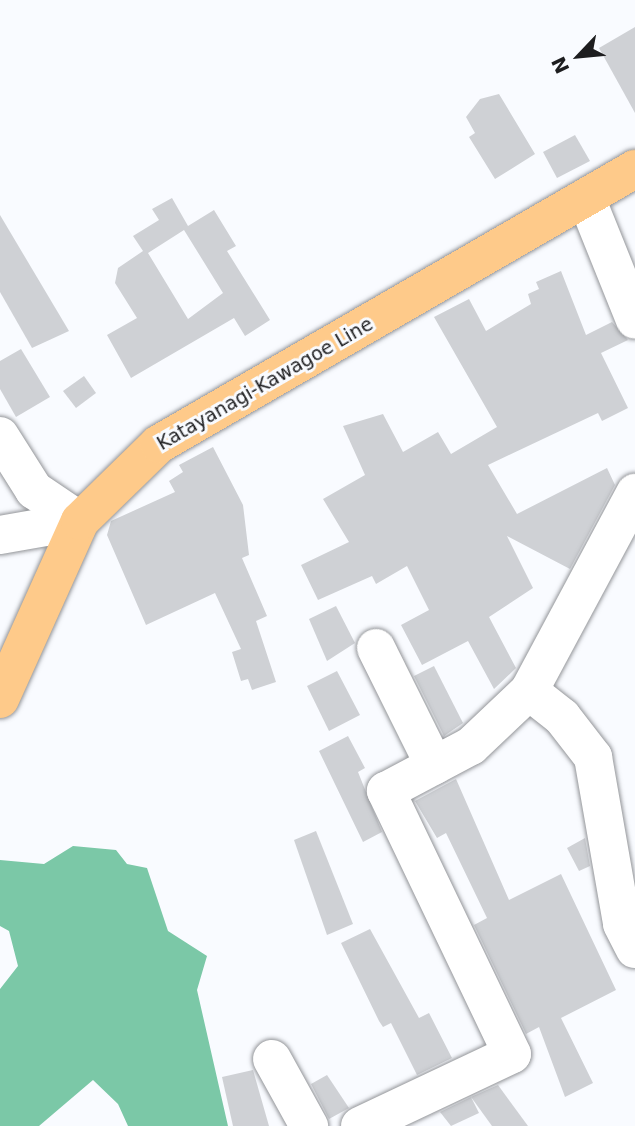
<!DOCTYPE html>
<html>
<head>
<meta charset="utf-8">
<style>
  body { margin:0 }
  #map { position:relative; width:635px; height:1126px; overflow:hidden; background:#f9fbff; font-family:"DejaVu Sans",sans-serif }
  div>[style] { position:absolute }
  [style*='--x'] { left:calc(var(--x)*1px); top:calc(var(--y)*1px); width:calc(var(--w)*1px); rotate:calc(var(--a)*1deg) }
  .forest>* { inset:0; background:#7bc8a7 }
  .building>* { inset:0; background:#cfd1d5 }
  .roads { filter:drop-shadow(0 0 2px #939599) drop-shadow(0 0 2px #939599) }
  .minor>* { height:38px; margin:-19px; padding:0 19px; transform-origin:19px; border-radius:19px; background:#fff }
  .major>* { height:38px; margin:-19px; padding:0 19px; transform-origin:19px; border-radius:19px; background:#feca8a }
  span { translate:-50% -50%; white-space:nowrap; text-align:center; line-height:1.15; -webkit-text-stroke:6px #f9fbff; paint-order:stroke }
  .street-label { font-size:19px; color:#1d1d1f }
  .north { position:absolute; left:544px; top:21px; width:70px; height:70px; -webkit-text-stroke:5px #f9fbff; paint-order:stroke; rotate:244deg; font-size:19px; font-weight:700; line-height:28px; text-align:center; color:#1d1d1f }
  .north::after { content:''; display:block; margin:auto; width:24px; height:32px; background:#1d1d1f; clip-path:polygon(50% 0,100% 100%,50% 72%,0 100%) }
</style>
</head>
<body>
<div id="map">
  <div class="forest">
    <i style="clip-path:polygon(73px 846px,116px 850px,127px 864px,147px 868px,168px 931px,207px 956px,197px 990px,228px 1126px,128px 1126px,118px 1104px,93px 1080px,39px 1126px,0 1126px,0 989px,18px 966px,9px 931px,0 926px,0 860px,44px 864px)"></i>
  </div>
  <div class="building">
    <i style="clip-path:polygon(635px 27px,635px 113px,599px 48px)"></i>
    <i style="clip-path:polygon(499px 94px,535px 154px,495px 179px,469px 137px,475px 133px,466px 117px,480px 99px)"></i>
    <i style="clip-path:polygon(575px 135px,590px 161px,557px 178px,543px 152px)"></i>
    <i style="clip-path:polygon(evenodd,172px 198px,188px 226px,214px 210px,236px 246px,227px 251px,270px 320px,245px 336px,234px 318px,131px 378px,107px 335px,137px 318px,115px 283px,118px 268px,143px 251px,133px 236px,159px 220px,152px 209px,172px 198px,184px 230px,223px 293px,188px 319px,148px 253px,184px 230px)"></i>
    <i style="clip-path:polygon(0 215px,69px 331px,32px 348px,0 292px)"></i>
    <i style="clip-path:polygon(561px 271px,586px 335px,612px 322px,628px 340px,601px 353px,628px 408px,602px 421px,598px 413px,488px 465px,517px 514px,607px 468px,615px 485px,570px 569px,507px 536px,533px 588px,489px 617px,516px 668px,494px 689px,468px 641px,422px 665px,401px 625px,429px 610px,407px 566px,376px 584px,372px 576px,318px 600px,301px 565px,349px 542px,323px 499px,365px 475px,343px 426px,383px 414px,403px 452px,438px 432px,451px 454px,497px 427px,434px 317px,469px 299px,486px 331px,531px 304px,528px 294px,539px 289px,536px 282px)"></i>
    <i style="clip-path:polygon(21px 349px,50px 397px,16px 417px,0 389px,0 361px)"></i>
    <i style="clip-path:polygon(84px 376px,96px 393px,76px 408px,63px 391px)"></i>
    <i style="clip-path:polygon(213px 447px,243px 505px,249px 555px,242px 558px,267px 616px,256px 621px,276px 682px,252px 690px,248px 679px,241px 681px,232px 652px,241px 649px,215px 593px,146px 625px,107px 535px,111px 521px,175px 492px,169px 481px,183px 472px,179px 465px)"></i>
    <i style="clip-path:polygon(336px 606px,355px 643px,327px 661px,309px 619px)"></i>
    <i style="clip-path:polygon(434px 666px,463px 723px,444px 736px,414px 676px)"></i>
    <i style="clip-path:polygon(337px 671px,360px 715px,329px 731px,307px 686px)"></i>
    <i style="clip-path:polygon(348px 736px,365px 768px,358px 772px,382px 832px,363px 842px,319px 751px)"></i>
    <i style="clip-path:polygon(456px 779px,509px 900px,561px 874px,616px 990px,561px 1018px,593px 1083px,565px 1097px,539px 1027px,526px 1034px,474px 925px,487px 918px,446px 833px,437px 838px,415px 801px)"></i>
    <i style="clip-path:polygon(316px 831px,353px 924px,327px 935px,294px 840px)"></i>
    <i style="clip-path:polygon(585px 838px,590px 866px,579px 871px,567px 848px)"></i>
    <i style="clip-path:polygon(370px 929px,419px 1018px,429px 1013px,452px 1058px,417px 1075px,391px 1023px,383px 1027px,379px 1021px,341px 943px)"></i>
    <i style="clip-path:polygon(253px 1070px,269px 1126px,233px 1126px,222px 1077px)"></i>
    <i style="clip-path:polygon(327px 1075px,349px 1108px,329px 1119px,311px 1084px)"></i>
    <i style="clip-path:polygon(498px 1085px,528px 1126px,492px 1126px,471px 1097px)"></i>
    <i style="clip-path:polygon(471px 1097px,479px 1113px,451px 1126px,440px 1112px)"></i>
  </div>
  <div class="roads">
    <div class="minor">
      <i style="--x:586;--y:198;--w:131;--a:68.1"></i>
      <i style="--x:0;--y:436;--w:64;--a:57.8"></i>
      <i style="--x:34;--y:490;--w:55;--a:34"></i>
      <i style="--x:0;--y:535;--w:81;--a:-9.9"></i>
      <i style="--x:376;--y:648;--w:131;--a:63.6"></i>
      <i style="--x:529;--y:691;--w:225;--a:-61.8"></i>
      <i style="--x:272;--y:1059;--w:77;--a:61.1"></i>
      <i style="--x:360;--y:1126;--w:168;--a:-25.3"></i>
      <i style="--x:512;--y:1054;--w:292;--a:-115.6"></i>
      <i style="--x:386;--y:791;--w:96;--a:-27.9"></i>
      <i style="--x:471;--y:746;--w:80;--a:-43.5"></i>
      <i style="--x:529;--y:691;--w:42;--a:38.2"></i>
      <i style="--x:562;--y:717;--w:51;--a:52.2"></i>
      <i style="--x:593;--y:757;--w:169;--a:80.1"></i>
      <i style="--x:622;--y:924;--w:28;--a:63"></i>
    </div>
    <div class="major">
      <i style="--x:0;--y:699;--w:195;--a:-65.8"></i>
      <i style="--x:80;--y:521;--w:110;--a:-44.3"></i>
      <i style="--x:159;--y:444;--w:550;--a:-30.02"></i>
    </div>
  </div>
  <div class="street-label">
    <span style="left:265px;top:384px;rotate:-30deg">Katayanagi-Kawagoe Line</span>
  </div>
  <div class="north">N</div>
</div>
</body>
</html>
